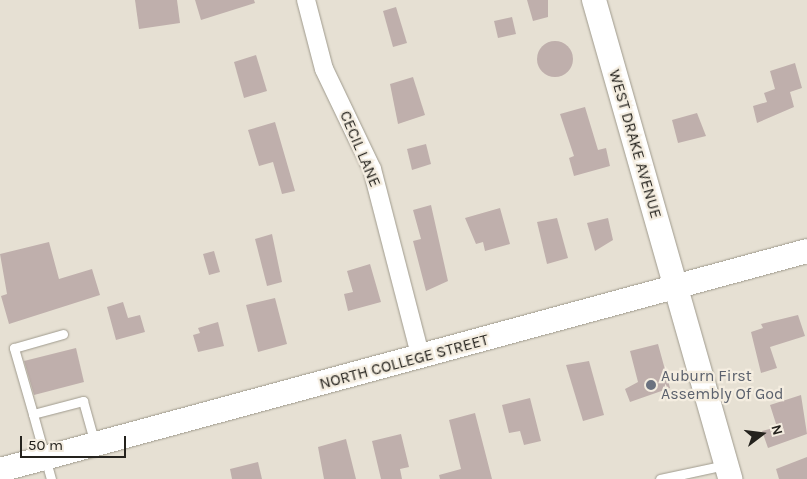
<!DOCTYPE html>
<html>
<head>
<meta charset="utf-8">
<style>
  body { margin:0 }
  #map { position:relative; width:807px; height:479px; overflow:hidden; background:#e6e0d3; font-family:Karla,sans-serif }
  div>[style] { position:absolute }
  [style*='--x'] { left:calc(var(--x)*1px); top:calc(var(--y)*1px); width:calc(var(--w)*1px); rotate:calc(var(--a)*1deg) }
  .building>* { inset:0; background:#bfafac }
  .round { border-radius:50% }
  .roads { filter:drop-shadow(0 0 1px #9f9a8d) drop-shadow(0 0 1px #9f9a8d) }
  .lane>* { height:9px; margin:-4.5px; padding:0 4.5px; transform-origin:4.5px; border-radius:4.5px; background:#fff }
  .street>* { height:18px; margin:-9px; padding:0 9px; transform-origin:9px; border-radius:9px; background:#fff }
  .secondary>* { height:24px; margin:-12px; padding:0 12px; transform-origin:12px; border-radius:12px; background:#fff }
  .dots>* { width:14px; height:14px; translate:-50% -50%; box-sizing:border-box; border:2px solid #f4ede0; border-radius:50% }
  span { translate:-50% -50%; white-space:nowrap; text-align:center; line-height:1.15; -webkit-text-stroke:4.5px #f4ede0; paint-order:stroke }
  .street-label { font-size:16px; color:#24221d }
  .worship-label { font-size:16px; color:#5b616d }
  .left { translate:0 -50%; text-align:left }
  .north { position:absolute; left:737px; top:409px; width:50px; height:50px; -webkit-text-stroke:4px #f4ede0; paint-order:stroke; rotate:75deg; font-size:14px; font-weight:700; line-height:20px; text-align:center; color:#24221d }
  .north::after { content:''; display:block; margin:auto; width:18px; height:22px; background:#24221d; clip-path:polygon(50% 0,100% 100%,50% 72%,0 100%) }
  .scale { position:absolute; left:20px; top:436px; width:106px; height:22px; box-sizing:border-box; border:2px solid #24221d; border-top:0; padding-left:6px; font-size:15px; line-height:18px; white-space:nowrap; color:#24221d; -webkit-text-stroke:4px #f4ede0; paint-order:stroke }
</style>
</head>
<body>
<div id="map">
  <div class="building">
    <i style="clip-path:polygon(135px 0,177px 0,180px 23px,139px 29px)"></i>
    <i style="clip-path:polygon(195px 0,254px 0,255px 3px,201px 20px)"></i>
    <i style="clip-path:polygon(527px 0,548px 0,548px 17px,533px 21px)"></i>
    <i style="clip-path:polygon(396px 7px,407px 43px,393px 47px,383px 11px)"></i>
    <i style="clip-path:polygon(512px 17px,516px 34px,498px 38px,494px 21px)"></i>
    <i class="round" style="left:537px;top:41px;width:36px;height:36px"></i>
    <i style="clip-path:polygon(256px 55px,267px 91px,244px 98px,234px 62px)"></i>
    <i style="clip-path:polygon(795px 63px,802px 88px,790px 92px,794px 107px,757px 123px,753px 106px,767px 102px,764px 93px,775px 89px,770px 71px)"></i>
    <i style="clip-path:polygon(413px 77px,425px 115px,398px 124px,390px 84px)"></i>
    <i style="clip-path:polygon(585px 107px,598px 150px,606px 148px,610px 166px,574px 176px,569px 158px,574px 156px,560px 114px)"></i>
    <i style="clip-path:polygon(697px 113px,706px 136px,678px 143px,672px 120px)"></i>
    <i style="clip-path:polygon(275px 122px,295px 191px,282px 194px,273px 162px,259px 166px,248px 130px)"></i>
    <i style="clip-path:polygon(426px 144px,431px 164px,412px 170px,407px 149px)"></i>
    <i style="clip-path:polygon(431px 205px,448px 281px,426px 291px,413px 241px,421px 239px,413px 210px)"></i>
    <i style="clip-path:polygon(500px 208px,510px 244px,485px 251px,483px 242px,476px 244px,465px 218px)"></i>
    <i style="clip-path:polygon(557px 218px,568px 258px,547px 264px,537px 222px)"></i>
    <i style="clip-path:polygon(608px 218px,613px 240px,595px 251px,587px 223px)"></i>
    <i style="clip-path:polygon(272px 234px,282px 282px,267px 286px,255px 239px)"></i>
    <i style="clip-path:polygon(49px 242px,59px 279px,92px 269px,100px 295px,9px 324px,1px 296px,7px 294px,0 254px)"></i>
    <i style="clip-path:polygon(214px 251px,220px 272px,209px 275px,203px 254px)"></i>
    <i style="clip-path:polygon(370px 264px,381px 302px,348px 311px,344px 294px,353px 292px,347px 271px)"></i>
    <i style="clip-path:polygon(275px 298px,287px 344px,258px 352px,246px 305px)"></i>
    <i style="clip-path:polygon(123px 302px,128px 318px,140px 315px,145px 332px,116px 340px,107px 307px)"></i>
    <i style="clip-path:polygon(798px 315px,805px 336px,770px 347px,777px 368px,761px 373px,751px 332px,763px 328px,761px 324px)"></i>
    <i style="clip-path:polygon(218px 322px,224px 346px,198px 352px,193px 335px,200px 333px,198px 328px)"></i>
    <i style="clip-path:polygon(658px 344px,670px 388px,630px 402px,625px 389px,638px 382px,630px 351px)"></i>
    <i style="clip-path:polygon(76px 348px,84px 382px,34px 395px,24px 361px)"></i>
    <i style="clip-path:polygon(589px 361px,604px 415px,583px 421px,566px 365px)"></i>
    <i style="clip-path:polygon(801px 395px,807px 434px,768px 448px,762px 431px,777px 427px,770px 405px)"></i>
    <i style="clip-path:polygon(530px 398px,541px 441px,524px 445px,520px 431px,509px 433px,502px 405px)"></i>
    <i style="clip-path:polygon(475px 413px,492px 479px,440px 479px,439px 475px,461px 469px,449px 420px)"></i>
    <i style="clip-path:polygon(401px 434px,409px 467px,400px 469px,402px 479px,381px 479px,372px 441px)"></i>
    <i style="clip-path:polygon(346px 439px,356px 479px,324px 479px,318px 447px)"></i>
    <i style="clip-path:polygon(807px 457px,807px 479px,779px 479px,776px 469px)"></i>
    <i style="clip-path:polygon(258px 462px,262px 479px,232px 479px,230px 469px)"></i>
  </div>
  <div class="roads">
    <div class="lane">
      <i style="--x:33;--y:414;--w:69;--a:-106.1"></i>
      <i style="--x:14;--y:348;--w:51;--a:-15.9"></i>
      <i style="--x:51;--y:479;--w:67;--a:-105.5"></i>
      <i style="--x:33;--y:414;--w:52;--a:-14.6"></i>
      <i style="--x:83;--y:401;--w:45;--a:74.4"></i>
      <i style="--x:660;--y:479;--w:66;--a:-12.2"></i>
    </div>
    <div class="street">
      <i style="--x:306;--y:0;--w:71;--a:75.4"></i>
      <i style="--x:324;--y:69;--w:111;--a:64.4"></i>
      <i style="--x:372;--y:169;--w:195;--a:75.5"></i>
    </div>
    <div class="secondary">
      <i style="--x:594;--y:0;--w:498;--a:74.1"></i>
      <i style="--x:0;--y:470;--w:836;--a:-15.18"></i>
    </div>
  </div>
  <div class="dots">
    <i style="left:651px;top:385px;background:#6b7280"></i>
  </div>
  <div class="street-label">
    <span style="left:635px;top:144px;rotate:74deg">WEST DRAKE AVENUE</span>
    <span style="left:360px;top:149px;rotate:67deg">CECIL LANE</span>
    <span style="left:404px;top:362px;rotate:-15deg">NORTH COLLEGE STREET</span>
  </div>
  <div class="worship-label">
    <span class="left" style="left:661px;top:385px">Auburn First<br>Assembly Of God</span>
  </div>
  <div class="north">N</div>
  <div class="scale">50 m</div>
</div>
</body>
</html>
